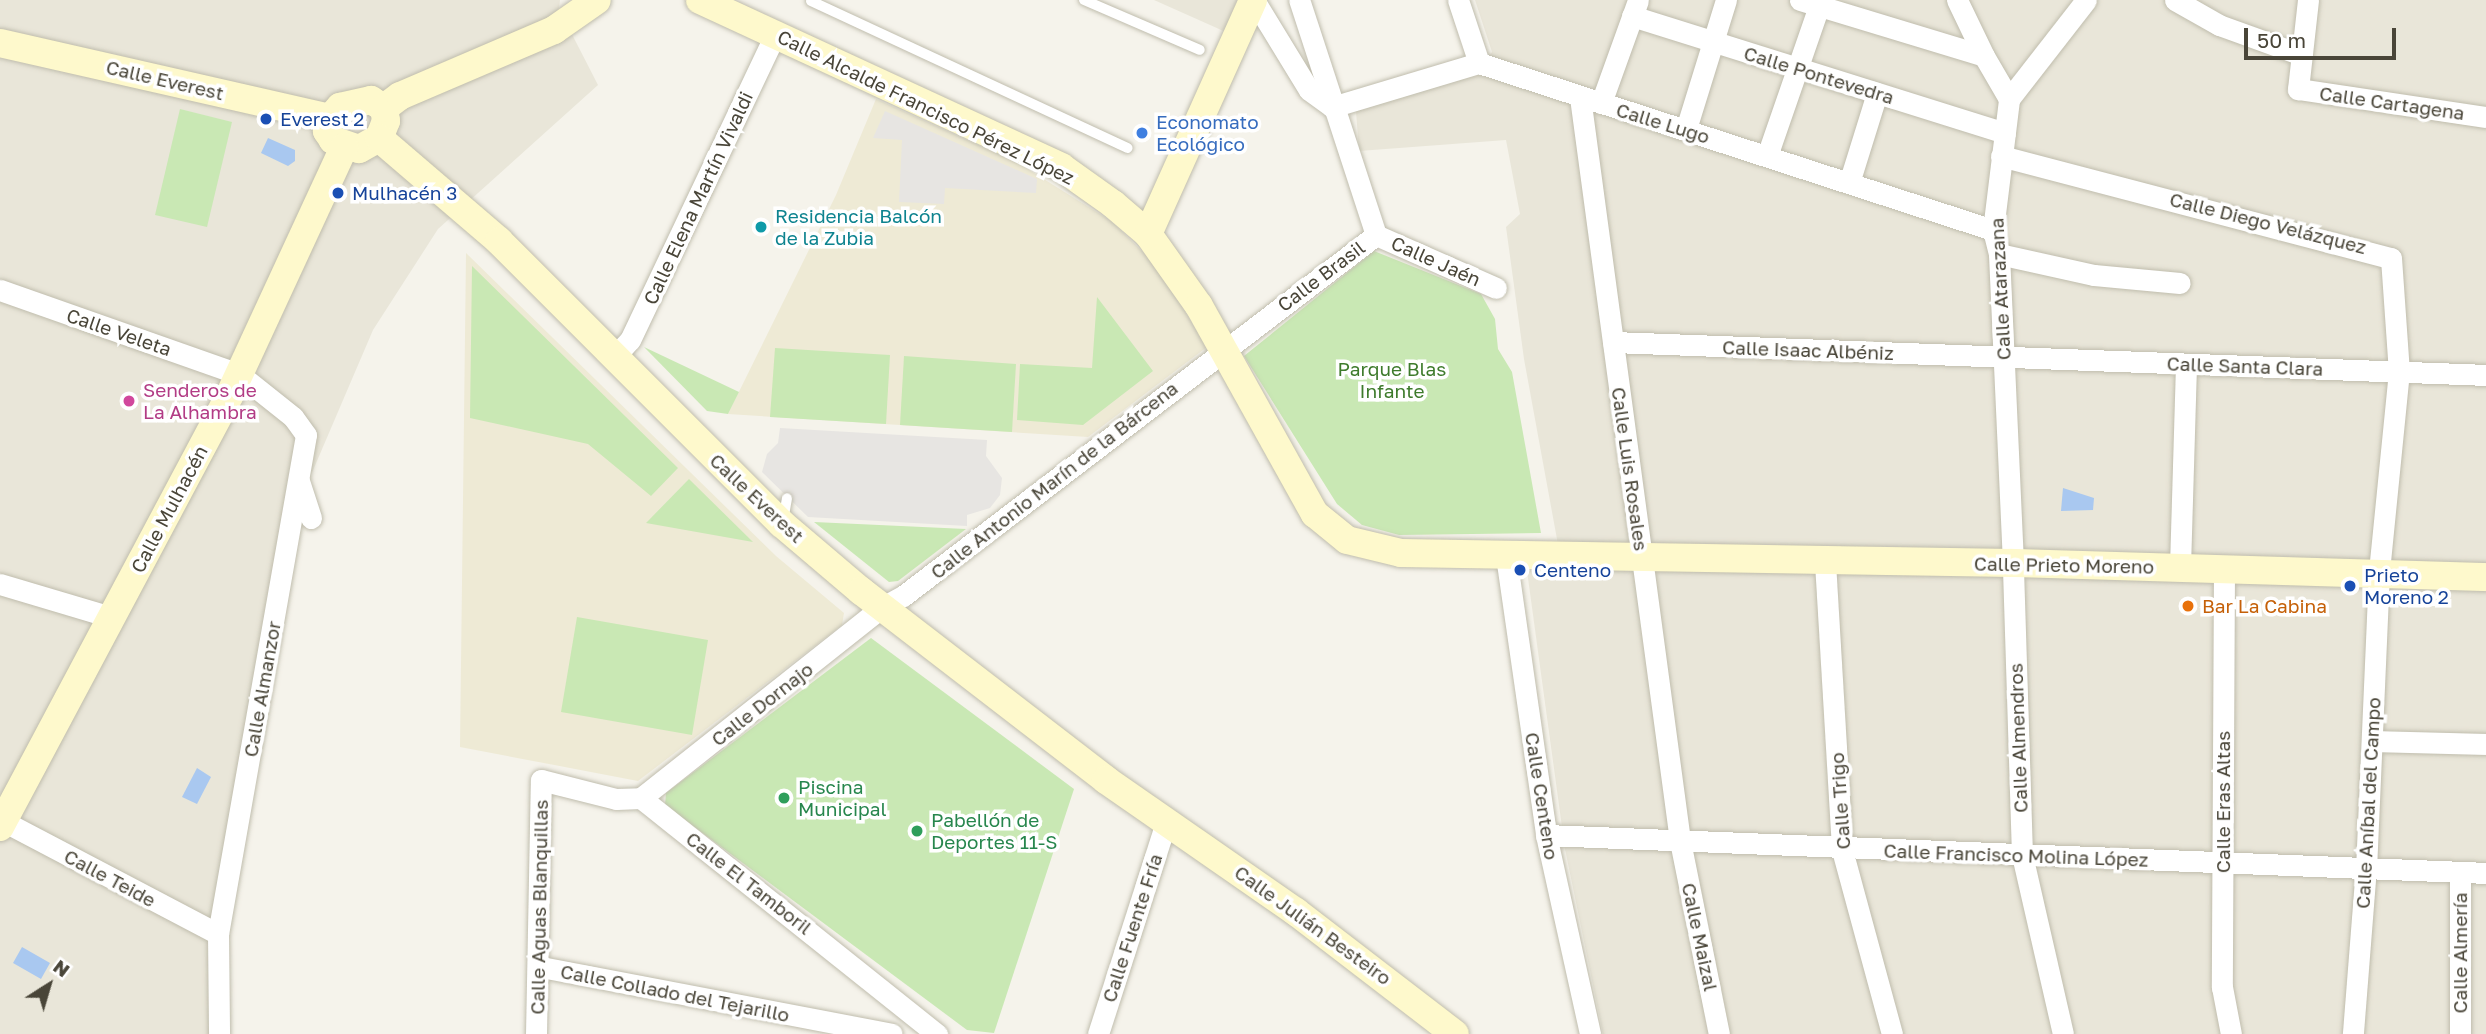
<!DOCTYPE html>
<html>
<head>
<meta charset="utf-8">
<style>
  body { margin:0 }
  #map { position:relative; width:2486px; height:1034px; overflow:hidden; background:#f5f3eb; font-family:"Golos Text",sans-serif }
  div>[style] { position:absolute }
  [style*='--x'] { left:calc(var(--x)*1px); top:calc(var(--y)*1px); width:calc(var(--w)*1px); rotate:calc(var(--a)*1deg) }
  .residential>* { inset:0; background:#e9e6d9 }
  .education>* { inset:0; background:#eeead5 }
  .green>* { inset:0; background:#c9e8b4 }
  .parking>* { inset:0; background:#e7e5e2 }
  .water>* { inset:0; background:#a9c8f0 }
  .roads { filter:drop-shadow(0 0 2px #c0bdad) drop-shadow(0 0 2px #c0bdad) }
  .lane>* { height:10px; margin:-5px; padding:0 5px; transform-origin:5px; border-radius:5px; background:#fff }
  .street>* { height:21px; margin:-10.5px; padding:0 10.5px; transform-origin:10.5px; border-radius:10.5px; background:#fff }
  .secondary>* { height:28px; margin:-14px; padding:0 14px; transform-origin:14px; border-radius:14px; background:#fef9cc }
  .dots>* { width:19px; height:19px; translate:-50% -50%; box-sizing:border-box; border:4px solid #fff; border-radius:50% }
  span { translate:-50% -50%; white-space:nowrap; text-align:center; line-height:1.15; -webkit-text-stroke:7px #fff; paint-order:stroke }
  .street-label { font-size:19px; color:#494538 }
  .transit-label { font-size:19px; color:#164399 }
  .left { translate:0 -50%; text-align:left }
  .shop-label { font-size:19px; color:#366cbe }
  .culture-label { font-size:19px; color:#0d838f }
  .park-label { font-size:19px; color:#3e7b2c }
  .hotel-label { font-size:19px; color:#b23c85 }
  .food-label { font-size:19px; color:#c56008 }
  .leisure-label { font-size:19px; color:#27864d }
  .north { position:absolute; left:14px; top:950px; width:70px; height:70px; -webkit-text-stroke:5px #fff; paint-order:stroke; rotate:37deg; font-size:19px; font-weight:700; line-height:28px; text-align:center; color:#494538 }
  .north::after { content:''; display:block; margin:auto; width:24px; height:32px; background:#494538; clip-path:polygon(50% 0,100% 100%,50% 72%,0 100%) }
  .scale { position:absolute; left:2244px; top:28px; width:152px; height:32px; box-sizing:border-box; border:4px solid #494538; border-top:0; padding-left:9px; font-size:21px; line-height:24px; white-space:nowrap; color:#494538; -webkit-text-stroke:5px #fff; paint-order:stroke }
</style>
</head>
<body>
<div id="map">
  <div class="residential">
    <i style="clip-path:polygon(0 0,560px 0,559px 9px,598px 85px,438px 229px,373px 330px,299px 503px,219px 943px,214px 1034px,0 1034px)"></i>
    <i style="clip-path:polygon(1154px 0,1246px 0,1228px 33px)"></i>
    <i style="clip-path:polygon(1475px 0,2486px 0,2486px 1034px,1603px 1034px,1565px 849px,1527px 571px,1563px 572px,1524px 359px,1506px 227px,1520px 214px,1506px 140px,1359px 151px,1356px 111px,1479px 74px,1492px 52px)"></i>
  </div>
  <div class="education">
    <i style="clip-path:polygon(876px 99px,1018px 163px,1111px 221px,1156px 265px,1207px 347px,1088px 437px,728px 414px,836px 195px)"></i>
    <i style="clip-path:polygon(466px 253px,776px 556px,844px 613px,842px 625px,638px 781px,460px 747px)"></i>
  </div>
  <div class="green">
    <i style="clip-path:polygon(180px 109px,232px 122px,207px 227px,155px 215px)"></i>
    <i style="clip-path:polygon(1374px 251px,1481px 294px,1495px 319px,1498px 349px,1512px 372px,1541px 533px,1399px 535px,1362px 525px,1337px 504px,1244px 356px)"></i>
    <i style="clip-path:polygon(472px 266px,678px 468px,651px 496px,588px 444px,470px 418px)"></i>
    <i style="clip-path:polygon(1097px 297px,1153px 371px,1083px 425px,1017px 420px,1020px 364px,1092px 368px)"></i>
    <i style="clip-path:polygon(644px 347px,739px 392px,728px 414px,707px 411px)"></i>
    <i style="clip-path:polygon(775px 348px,890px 355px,886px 424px,770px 417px)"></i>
    <i style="clip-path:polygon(904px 356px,1016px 364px,1012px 432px,900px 425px)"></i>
    <i style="clip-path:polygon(689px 479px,753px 542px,646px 523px)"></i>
    <i style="clip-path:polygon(814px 522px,966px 529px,898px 581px,889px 582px)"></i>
    <i style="clip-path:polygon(577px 617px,708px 640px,692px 735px,561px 712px)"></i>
    <i style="clip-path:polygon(871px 638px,1074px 789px,994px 1033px,967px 1030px,665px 805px,666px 793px)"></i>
  </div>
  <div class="parking">
    <i style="clip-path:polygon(885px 111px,1037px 179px,1036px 193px,945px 188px,944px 204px,899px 202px,902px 140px,873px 138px)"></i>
    <i style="clip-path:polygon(780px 428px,987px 440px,986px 456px,1002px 478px,1000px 495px,990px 508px,967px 515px,967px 526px,808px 517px,762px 472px,767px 454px,778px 443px)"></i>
  </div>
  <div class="water">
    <i style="clip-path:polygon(268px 138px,295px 150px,295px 161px,288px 166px,261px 153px)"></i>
    <i style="clip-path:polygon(2063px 488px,2094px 498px,2093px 510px,2061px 511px)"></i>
    <i style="clip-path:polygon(197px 768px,211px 777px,197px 804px,182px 797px)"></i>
    <i style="clip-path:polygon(22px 947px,50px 963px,41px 979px,13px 963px)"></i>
  </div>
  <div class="roads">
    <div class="lane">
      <i style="--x:1084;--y:0;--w:126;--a:23.3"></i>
      <i style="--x:811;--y:1;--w:349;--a:24.9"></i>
      <i style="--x:783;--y:521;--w:23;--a:-80"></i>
    </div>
    <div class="street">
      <i style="--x:1254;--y:0;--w:105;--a:58.6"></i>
      <i style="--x:1309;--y:90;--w:29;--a:36"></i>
      <i style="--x:1332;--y:107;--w:153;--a:-16.7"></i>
      <i style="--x:1479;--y:63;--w:540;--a:18"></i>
      <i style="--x:1458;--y:0;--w:66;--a:71.6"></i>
      <i style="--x:1800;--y:0;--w:192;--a:16.9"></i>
      <i style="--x:1984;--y:56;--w:50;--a:59.8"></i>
      <i style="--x:1957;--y:0;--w:62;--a:64.3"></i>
      <i style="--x:2175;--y:0;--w:51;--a:29.6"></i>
      <i style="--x:2219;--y:25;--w:88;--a:19.9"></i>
      <i style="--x:2308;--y:0;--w:90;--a:96.4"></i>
      <i style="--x:2298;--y:89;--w:190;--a:8.5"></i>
      <i style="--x:1632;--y:16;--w:391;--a:17.4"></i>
      <i style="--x:1580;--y:97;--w:751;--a:82.34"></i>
      <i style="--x:1680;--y:841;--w:197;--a:78.6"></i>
      <i style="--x:1601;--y:103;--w:109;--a:-70.2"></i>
      <i style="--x:1686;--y:129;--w:135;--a:-72.8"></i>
      <i style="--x:1767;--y:156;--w:165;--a:-70.9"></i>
      <i style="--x:2001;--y:156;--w:403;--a:14.7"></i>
      <i style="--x:2391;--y:258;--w:113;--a:86"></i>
      <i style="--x:2399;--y:371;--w:202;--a:95.7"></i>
      <i style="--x:2379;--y:572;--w:295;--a:92.5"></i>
      <i style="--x:2366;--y:867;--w:168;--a:94.5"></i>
      <i style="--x:1849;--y:183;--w:94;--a:-72.7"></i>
      <i style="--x:1376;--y:235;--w:131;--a:23.8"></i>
      <i style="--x:1999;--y:254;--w:97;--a:12.5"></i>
      <i style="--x:2094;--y:275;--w:86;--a:5.3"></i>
      <i style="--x:0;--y:290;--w:253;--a:19.4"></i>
      <i style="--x:239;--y:374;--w:69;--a:38.5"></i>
      <i style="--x:293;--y:417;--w:22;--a:54"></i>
      <i style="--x:306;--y:435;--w:507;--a:100"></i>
      <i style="--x:218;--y:934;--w:100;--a:89.4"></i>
      <i style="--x:1613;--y:342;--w:874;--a:2.16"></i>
      <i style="--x:614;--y:357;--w:23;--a:-47"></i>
      <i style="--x:630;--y:340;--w:338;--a:-64.6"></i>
      <i style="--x:299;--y:481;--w:39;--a:72"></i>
      <i style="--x:1506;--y:556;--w:282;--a:81.8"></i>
      <i style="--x:1546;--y:835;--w:204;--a:77.5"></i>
      <i style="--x:1825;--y:562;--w:289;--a:86.6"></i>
      <i style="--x:1842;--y:850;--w:191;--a:74.8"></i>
      <i style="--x:2180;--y:567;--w:203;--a:-88.3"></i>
      <i style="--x:2224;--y:569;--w:418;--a:90.3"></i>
      <i style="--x:2222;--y:987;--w:48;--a:79.2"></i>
      <i style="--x:0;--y:584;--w:116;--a:16.6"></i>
      <i style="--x:2372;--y:741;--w:114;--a:1.5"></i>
      <i style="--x:641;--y:798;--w:306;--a:-38.4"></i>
      <i style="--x:881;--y:608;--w:25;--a:-29"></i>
      <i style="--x:903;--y:596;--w:595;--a:-37.35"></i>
      <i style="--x:1376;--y:235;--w:247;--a:-108.1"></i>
      <i style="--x:3;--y:821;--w:243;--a:27.7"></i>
      <i style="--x:1546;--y:835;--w:941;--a:2.31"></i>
      <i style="--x:541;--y:967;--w:357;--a:10.8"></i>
      <i style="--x:536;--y:1034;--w:254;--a:-88.9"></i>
      <i style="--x:541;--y:780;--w:77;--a:14.2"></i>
      <i style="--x:616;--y:799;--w:25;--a:-2"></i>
      <i style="--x:641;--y:798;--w:379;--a:38.6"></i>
      <i style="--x:1098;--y:1034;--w:223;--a:-72.2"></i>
      <i style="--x:2063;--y:1034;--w:184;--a:-102.9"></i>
      <i style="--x:2022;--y:855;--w:292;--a:-91.8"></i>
      <i style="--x:2013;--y:563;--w:309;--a:-92.6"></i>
      <i style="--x:1999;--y:254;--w:25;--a:-104"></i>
      <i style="--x:1993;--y:230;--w:132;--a:-83"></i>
      <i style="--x:2009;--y:99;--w:125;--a:-52.1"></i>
      <i style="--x:2460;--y:1034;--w:162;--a:-90"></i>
    </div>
    <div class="secondary">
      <i style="--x:700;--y:0;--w:398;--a:24.8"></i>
      <i style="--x:1061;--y:167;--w:64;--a:35.4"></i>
      <i style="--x:1113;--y:204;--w:46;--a:40.6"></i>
      <i style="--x:1148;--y:234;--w:88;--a:54.7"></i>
      <i style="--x:1199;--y:306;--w:238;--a:60.9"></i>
      <i style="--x:1315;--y:514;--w:41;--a:39.1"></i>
      <i style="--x:1347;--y:540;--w:56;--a:13.5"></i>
      <i style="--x:1401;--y:553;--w:612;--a:0.94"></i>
      <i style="--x:2013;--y:563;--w:473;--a:1.7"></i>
      <i style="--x:0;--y:43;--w:338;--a:12.8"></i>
      <i style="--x:371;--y:100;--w:15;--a:32"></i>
      <i style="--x:384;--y:108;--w:13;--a:81"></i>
      <i style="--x:386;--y:121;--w:18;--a:112"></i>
      <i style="--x:379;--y:138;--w:23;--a:151"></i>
      <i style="--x:359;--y:149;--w:28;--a:-161"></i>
      <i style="--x:333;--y:140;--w:11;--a:-124"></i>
      <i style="--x:327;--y:131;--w:13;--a:-77"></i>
      <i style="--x:330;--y:118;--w:15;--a:-48"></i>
      <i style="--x:340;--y:107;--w:32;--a:-13"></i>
      <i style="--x:384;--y:108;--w:20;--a:-37"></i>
      <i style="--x:400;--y:96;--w:168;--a:-23.2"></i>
      <i style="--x:554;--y:30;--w:52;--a:-34.9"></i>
      <i style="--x:379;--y:138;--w:158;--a:40.6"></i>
      <i style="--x:499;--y:241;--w:400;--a:45"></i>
      <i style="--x:782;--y:524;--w:104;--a:40.3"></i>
      <i style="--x:861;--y:591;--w:309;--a:37.6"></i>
      <i style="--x:1106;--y:780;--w:231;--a:34.8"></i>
      <i style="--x:1296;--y:912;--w:200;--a:37.5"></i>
      <i style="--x:1148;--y:234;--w:256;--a:-65.8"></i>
      <i style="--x:0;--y:827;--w:490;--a:-62"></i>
      <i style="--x:230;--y:394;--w:272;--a:-65.2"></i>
    </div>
  </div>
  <div class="dots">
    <i style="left:266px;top:119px;background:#1a4fb4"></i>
    <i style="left:1142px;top:133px;background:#3f7fe0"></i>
    <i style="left:338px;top:193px;background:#1a4fb4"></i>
    <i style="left:761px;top:227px;background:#0f9aa8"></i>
    <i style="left:129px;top:401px;background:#d1479c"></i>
    <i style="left:1520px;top:570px;background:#1a4fb4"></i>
    <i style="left:2350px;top:586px;background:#1a4fb4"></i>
    <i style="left:2188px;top:606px;background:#e8710a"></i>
    <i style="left:784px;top:798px;background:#2e9e5b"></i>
    <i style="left:917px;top:831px;background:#2e9e5b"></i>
  </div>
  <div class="street-label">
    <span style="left:1819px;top:75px;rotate:17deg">Calle Pontevedra</span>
    <span style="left:165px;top:80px;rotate:13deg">Calle Everest</span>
    <span style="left:2392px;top:103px;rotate:8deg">Calle Cartagena</span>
    <span style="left:926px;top:107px;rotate:26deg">Calle Alcalde Francisco Pérez López</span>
    <span style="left:1663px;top:123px;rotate:17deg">Calle Lugo</span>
    <span style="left:698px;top:198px;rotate:-65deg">Calle Elena Martín Vivaldi</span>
    <span style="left:2268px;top:223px;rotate:14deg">Calle Diego Velázquez</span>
    <span style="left:1436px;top:261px;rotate:24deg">Calle Jaén</span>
    <span style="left:1321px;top:276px;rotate:-37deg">Calle Brasil</span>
    <span style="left:2000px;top:289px;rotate:-93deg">Calle Atarazana</span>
    <span style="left:119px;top:332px;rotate:19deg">Calle Veleta</span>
    <span style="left:1808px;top:350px;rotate:2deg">Calle Isaac Albéniz</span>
    <span style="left:2245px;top:366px;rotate:2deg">Calle Santa Clara</span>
    <span style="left:1630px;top:469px;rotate:82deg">Calle Luis Rosales</span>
    <span style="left:1054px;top:480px;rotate:-38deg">Calle Antonio Marín de la Bárcena</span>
    <span style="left:757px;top:498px;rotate:43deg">Calle Everest</span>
    <span style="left:169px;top:509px;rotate:-62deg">Calle Mulhacén</span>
    <span style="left:2064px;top:565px;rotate:1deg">Calle Prieto Moreno</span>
    <span style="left:262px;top:689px;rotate:-80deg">Calle Almanzor</span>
    <span style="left:762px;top:704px;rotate:-38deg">Calle Dornajo</span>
    <span style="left:2018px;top:738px;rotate:-92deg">Calle Almendros</span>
    <span style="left:1542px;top:796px;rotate:81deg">Calle Centeno</span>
    <span style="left:1840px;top:801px;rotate:-94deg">Calle Trigo</span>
    <span style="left:2223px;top:802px;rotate:-90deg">Calle Eras Altas</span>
    <span style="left:2368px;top:803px;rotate:-87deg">Calle Aníbal del Campo</span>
    <span style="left:2016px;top:855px;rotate:2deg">Calle Francisco Molina López</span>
    <span style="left:110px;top:878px;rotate:28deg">Calle Teide</span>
    <span style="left:749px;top:883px;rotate:38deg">Calle El Tamboril</span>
    <span style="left:539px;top:907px;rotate:-89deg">Calle Aguas Blanquillas</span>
    <span style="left:1313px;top:925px;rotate:36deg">Calle Julián Besteiro</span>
    <span style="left:1132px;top:928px;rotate:-72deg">Calle Fuente Fría</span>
    <span style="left:1700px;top:937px;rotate:78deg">Calle Maizal</span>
    <span style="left:2460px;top:953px;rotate:-90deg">Calle Almería</span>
    <span style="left:675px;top:993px;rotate:11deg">Calle Collado del Tejarillo</span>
  </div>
  <div class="transit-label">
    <span class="left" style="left:280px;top:119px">Everest 2</span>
    <span class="left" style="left:352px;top:193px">Mulhacén 3</span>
    <span class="left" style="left:1534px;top:570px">Centeno</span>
    <span class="left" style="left:2364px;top:586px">Prieto<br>Moreno 2</span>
  </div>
  <div class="shop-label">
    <span class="left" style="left:1156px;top:133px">Economato<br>Ecológico</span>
  </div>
  <div class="culture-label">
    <span class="left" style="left:775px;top:227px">Residencia Balcón<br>de la Zubia</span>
  </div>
  <div class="park-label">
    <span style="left:1392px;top:380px">Parque Blas<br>Infante</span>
  </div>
  <div class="hotel-label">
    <span class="left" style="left:143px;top:401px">Senderos de<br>La Alhambra</span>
  </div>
  <div class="food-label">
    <span class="left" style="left:2202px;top:606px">Bar La Cabina</span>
  </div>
  <div class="leisure-label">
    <span class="left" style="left:798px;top:798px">Piscina<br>Municipal</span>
    <span class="left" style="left:931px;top:831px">Pabellón de<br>Deportes 11-S</span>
  </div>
  <div class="north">N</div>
  <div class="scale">50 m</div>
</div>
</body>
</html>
